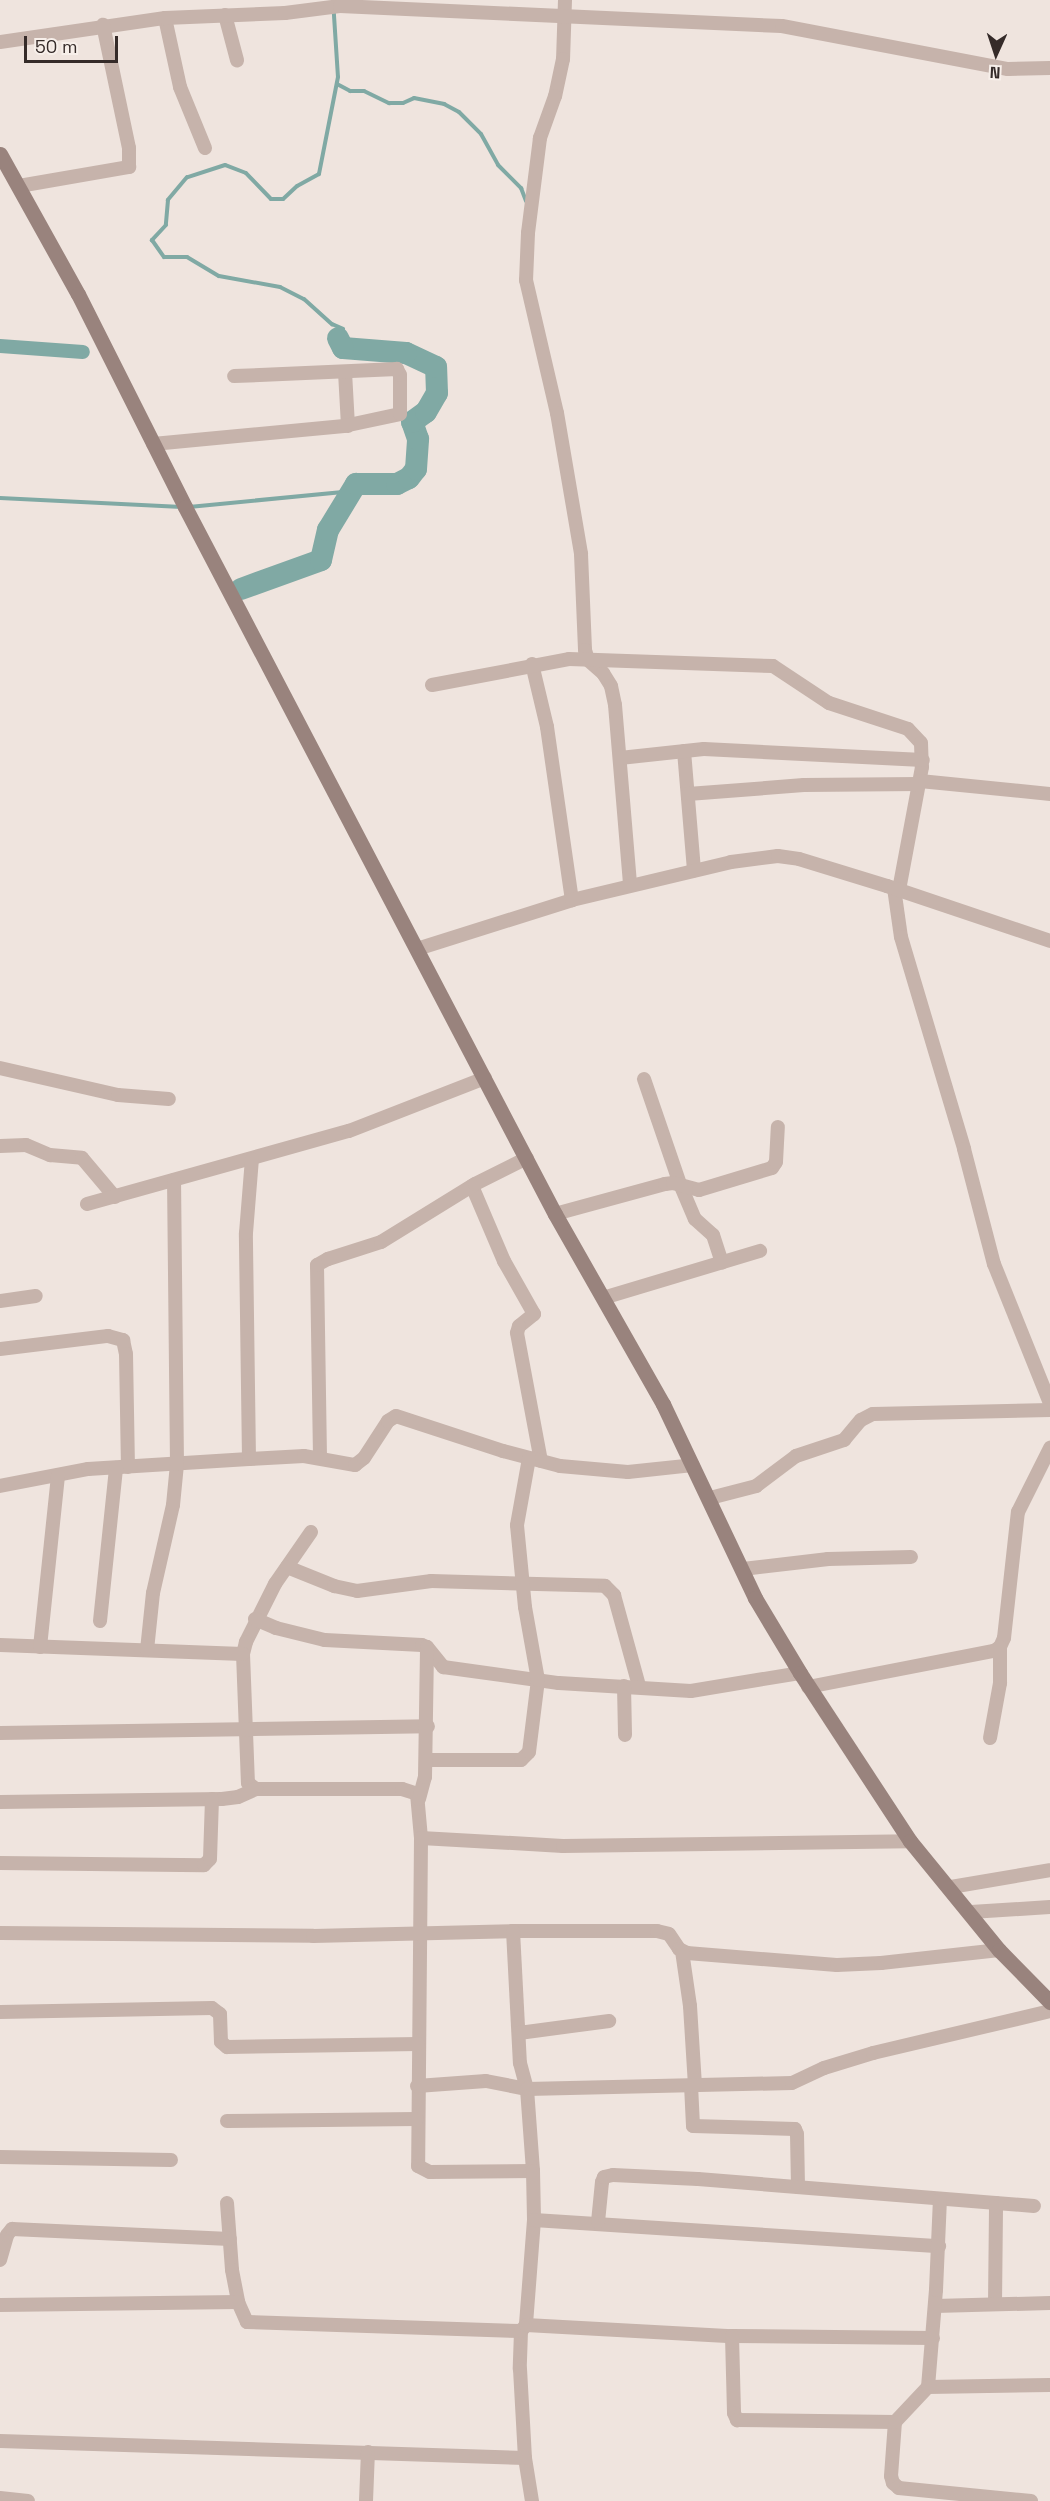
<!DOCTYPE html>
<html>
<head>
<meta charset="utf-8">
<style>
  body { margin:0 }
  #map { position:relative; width:1050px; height:2501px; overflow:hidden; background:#efe4de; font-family:"Space Grotesk",sans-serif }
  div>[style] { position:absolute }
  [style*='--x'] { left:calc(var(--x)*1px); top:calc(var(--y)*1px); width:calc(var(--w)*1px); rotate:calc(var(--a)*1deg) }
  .stream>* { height:4px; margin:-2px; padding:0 2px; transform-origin:2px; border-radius:2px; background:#80a9a4 }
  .canal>* { height:14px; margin:-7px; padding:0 7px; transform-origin:7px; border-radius:7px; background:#80a9a4 }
  .river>* { height:22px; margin:-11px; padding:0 11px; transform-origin:11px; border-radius:11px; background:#80a9a4 }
  .street>* { height:14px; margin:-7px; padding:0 7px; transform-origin:7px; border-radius:7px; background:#c6b3ab }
  .secondary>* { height:15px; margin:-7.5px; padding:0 7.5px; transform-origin:7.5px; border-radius:7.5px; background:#99837d }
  span { translate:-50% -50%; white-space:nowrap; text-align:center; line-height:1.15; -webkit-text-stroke:4.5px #f7efea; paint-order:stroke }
  .north { position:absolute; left:966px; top:24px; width:60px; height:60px; -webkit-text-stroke:4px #f7efea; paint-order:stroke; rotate:183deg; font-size:16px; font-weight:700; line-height:24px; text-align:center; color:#352b29 }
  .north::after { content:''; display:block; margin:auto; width:21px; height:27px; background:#352b29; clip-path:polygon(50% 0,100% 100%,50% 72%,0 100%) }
  .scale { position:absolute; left:24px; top:36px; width:94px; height:27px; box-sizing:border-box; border:3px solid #352b29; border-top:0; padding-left:8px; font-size:18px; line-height:21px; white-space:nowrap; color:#352b29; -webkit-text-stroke:4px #f7efea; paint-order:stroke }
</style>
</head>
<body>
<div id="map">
  <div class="stream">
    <i style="--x:333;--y:0;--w:77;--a:86.3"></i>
    <i style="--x:338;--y:77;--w:99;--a:101.1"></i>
    <i style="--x:319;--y:174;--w:25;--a:151"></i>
    <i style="--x:297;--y:186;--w:19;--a:137"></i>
    <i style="--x:283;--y:199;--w:12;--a:180"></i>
    <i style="--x:271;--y:199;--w:36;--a:-134"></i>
    <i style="--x:246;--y:173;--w:22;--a:-159"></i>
    <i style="--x:225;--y:165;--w:40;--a:162"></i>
    <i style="--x:187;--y:177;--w:30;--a:130"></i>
    <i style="--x:168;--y:200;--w:25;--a:95"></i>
    <i style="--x:166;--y:225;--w:21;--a:133"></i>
    <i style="--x:152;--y:240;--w:21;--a:55"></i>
    <i style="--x:164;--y:257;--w:23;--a:0"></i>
    <i style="--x:187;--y:257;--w:37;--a:31"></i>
    <i style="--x:219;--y:276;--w:62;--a:10.2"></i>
    <i style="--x:280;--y:287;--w:27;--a:27"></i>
    <i style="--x:304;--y:299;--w:38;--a:42"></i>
    <i style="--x:332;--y:324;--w:12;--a:24"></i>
    <i style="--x:343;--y:329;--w:10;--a:119"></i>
    <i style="--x:337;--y:84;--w:15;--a:28"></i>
    <i style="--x:350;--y:91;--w:14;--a:0"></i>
    <i style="--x:364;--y:91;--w:28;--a:26"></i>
    <i style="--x:389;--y:103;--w:14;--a:0"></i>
    <i style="--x:403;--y:103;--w:12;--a:-24"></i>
    <i style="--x:414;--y:98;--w:31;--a:11"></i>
    <i style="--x:444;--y:104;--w:17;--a:28"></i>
    <i style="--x:459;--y:112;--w:31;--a:45"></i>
    <i style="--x:481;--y:134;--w:35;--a:61"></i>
    <i style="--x:498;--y:165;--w:33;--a:45"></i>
    <i style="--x:521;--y:188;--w:14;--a:69"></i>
    <i style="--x:0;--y:498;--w:182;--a:2.8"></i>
    <i style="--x:189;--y:507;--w:165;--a:-5.6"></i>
  </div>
  <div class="canal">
    <i style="--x:0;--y:346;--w:83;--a:4.1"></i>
  </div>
  <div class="river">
    <i style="--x:241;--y:589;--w:85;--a:-19.9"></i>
    <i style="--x:321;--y:560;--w:31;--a:-77"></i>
    <i style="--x:328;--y:530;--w:54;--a:-58.7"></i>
    <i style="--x:356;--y:484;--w:41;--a:0"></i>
    <i style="--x:397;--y:484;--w:13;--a:-27"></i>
    <i style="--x:409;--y:478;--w:11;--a:-52"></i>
    <i style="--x:416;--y:469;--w:30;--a:-86"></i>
    <i style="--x:418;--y:439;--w:18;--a:-109"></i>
    <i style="--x:412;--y:422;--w:17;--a:-36"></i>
    <i style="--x:426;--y:412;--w:22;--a:-60"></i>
    <i style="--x:437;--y:393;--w:26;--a:-92"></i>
    <i style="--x:436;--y:367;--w:33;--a:-155"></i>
    <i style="--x:406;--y:353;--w:63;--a:-175.5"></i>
    <i style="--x:343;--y:348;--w:11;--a:-117"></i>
  </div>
  <div class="street">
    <i style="--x:565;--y:0;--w:59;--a:91.9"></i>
    <i style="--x:563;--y:59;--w:38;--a:102"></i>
    <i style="--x:555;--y:96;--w:45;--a:109.7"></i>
    <i style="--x:540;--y:138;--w:96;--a:97.2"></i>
    <i style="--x:528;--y:233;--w:47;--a:92.4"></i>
    <i style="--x:526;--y:280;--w:137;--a:76.9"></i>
    <i style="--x:557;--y:413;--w:143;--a:80.3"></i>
    <i style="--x:581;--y:554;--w:96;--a:87.6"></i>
    <i style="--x:585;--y:650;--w:10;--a:73"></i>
    <i style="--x:588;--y:660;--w:20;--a:41"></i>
    <i style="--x:603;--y:673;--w:15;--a:58"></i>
    <i style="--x:611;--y:686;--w:19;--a:78"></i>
    <i style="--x:615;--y:705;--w:181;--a:85.2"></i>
    <i style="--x:225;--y:15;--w:47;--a:75.1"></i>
    <i style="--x:165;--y:18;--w:71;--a:77.7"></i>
    <i style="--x:180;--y:87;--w:66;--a:67.7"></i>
    <i style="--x:0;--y:42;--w:167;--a:-8.3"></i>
    <i style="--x:165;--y:18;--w:120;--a:-2.4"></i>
    <i style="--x:285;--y:13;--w:55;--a:-7.3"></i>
    <i style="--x:340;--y:6;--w:442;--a:2.6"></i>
    <i style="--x:782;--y:26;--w:230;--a:10.8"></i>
    <i style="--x:1008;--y:69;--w:42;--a:-1.4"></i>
    <i style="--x:19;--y:186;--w:112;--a:-9.8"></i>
    <i style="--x:129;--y:167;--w:19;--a:-90"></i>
    <i style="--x:129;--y:148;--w:126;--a:-101.9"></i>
    <i style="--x:345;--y:372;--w:54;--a:86.8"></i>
    <i style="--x:153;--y:444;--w:192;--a:-5.4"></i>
    <i style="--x:344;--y:426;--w:57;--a:-12.1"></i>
    <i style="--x:400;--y:414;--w:39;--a:-90"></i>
    <i style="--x:400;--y:375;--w:7;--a:-117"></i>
    <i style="--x:397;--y:369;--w:163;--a:177.5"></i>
    <i style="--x:532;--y:664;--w:65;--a:76.6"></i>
    <i style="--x:547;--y:727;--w:175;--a:81.8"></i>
    <i style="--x:432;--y:685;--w:139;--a:-10.7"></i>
    <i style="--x:569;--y:659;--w:204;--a:2"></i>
    <i style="--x:773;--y:666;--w:67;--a:33.5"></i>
    <i style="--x:829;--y:703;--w:83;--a:18.2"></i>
    <i style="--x:908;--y:729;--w:19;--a:47"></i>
    <i style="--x:921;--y:743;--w:24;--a:88"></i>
    <i style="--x:922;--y:767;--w:125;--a:100.6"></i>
    <i style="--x:684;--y:751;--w:120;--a:85.2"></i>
    <i style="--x:620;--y:758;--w:84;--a:-6.1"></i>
    <i style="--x:704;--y:749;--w:219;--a:2.9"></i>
    <i style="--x:920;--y:781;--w:131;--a:5.7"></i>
    <i style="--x:688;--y:794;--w:116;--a:-4.4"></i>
    <i style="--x:804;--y:785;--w:115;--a:-0.5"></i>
    <i style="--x:894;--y:888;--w:49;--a:81.9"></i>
    <i style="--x:901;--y:937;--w:221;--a:73.4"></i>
    <i style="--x:964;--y:1149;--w:119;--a:75.4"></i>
    <i style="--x:994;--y:1264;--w:150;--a:68.1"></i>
    <i style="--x:417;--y:949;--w:163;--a:-17.5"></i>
    <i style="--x:572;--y:900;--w:163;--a:-13.4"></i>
    <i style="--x:731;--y:862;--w:47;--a:-7.3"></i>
    <i style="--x:778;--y:856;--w:21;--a:8"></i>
    <i style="--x:799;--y:859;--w:92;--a:17.1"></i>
    <i style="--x:887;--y:886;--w:172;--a:18.6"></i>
    <i style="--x:0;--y:1068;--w:121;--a:12.9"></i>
    <i style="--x:118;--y:1095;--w:51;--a:4.5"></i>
    <i style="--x:644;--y:1079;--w:111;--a:71.1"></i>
    <i style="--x:680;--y:1184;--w:38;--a:67"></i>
    <i style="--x:695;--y:1219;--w:24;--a:42"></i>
    <i style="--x:713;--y:1235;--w:29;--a:72"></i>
    <i style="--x:0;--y:1146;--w:26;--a:-2"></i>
    <i style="--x:26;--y:1145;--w:26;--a:23"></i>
    <i style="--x:50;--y:1155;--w:32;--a:5"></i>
    <i style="--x:82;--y:1158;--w:51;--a:49.8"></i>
    <i style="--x:472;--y:1186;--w:82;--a:66.9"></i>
    <i style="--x:504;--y:1261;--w:61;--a:60.5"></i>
    <i style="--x:534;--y:1314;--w:19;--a:141"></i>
    <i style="--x:519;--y:1326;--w:7;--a:106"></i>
    <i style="--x:517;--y:1333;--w:130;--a:79.4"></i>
    <i style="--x:87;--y:1204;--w:272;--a:-15.6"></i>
    <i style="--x:349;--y:1131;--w:146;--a:-21.3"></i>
    <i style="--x:555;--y:1214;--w:114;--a:-15.3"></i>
    <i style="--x:665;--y:1184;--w:8;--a:-7"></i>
    <i style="--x:673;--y:1183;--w:27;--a:15"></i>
    <i style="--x:699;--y:1190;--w:76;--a:-16.8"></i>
    <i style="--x:772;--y:1168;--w:7;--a:-56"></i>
    <i style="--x:776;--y:1162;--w:35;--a:-87"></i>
    <i style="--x:603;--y:1298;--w:164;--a:-16.7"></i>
    <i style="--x:0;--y:1301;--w:36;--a:-8"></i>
    <i style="--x:0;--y:1349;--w:109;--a:-6.9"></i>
    <i style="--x:108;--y:1336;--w:16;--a:15"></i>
    <i style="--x:123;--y:1340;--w:14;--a:78"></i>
    <i style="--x:126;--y:1354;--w:113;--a:89"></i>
    <i style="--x:320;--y:1457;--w:192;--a:-90.9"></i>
    <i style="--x:317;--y:1265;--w:13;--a:-29"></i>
    <i style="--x:328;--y:1259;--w:56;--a:-17.8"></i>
    <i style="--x:381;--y:1242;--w:110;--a:-31.7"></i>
    <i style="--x:475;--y:1184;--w:58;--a:-26.6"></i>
    <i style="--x:249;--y:1459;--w:226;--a:-90.8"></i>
    <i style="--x:246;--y:1233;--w:74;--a:-85.4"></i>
    <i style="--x:0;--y:1486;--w:90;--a:-10.9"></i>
    <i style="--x:88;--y:1469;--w:161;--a:-3.6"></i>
    <i style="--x:249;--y:1459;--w:55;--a:-3.1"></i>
    <i style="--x:304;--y:1456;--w:52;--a:10"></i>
    <i style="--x:355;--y:1465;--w:11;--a:-38"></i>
    <i style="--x:364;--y:1458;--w:44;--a:-57"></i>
    <i style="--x:388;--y:1421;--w:9;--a:-32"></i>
    <i style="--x:396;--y:1416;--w:113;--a:18.1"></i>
    <i style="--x:503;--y:1451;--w:59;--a:14.7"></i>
    <i style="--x:560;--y:1466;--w:68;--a:5"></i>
    <i style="--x:628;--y:1472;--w:65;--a:-6.1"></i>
    <i style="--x:710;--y:1498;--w:48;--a:-14.6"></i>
    <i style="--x:756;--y:1486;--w:50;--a:-36.9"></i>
    <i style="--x:796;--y:1456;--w:51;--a:-18.4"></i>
    <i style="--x:844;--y:1440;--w:26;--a:-50"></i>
    <i style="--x:861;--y:1420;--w:13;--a:-27"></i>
    <i style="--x:873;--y:1414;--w:177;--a:-1.3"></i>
    <i style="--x:311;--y:1532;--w:63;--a:124.7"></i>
    <i style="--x:275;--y:1584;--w:65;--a:116.6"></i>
    <i style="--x:246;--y:1642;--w:12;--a:104"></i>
    <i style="--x:243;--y:1654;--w:129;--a:87.8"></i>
    <i style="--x:248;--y:1783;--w:10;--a:37"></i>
    <i style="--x:256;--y:1789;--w:146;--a:0"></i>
    <i style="--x:402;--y:1789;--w:16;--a:18"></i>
    <i style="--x:417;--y:1794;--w:44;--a:84.8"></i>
    <i style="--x:421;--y:1838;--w:328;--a:90.5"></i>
    <i style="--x:418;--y:2166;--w:13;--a:27"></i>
    <i style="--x:430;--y:2172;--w:103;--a:-0.6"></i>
    <i style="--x:287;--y:1567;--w:51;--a:22"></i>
    <i style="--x:334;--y:1586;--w:24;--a:12"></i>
    <i style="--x:357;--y:1591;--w:75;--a:-7.7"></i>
    <i style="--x:431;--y:1581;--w:174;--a:1.6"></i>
    <i style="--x:605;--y:1586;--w:13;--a:45"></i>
    <i style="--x:614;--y:1595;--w:94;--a:74.6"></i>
    <i style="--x:743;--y:1569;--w:86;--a:-6.7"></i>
    <i style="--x:828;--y:1559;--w:83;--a:-1.4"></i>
    <i style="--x:255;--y:1619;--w:23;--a:23"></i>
    <i style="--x:276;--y:1628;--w:50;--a:13.8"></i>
    <i style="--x:325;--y:1640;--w:97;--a:3"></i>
    <i style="--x:422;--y:1645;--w:5;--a:22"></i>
    <i style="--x:427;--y:1647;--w:26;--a:51"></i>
    <i style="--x:443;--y:1667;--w:117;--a:7.9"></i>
    <i style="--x:559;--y:1683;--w:132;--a:3.5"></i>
    <i style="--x:691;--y:1691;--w:110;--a:-9.4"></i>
    <i style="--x:100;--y:1621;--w:154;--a:-84"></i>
    <i style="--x:0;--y:1645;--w:243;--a:2.1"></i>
    <i style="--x:40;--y:1647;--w:173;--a:-84"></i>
    <i style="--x:147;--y:1650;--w:57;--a:-84"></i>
    <i style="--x:153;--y:1593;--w:90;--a:-77.2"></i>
    <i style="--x:173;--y:1505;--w:41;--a:-84.4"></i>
    <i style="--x:177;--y:1464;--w:284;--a:-90.6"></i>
    <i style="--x:624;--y:1686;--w:49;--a:88.8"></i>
    <i style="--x:808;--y:1687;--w:189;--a:-11"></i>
    <i style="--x:994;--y:1651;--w:7;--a:-34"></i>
    <i style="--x:1000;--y:1647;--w:10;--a:-66"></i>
    <i style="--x:1004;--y:1638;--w:127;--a:-83.7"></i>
    <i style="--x:1018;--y:1512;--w:72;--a:-63.4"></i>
    <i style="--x:0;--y:1733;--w:428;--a:-0.9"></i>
    <i style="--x:990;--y:1738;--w:56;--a:-79.7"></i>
    <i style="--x:1000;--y:1683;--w:36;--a:-90"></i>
    <i style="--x:426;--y:1760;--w:95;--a:0"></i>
    <i style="--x:521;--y:1760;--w:11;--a:-45"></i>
    <i style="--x:529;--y:1752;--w:73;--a:-82.9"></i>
    <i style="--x:538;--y:1680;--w:74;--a:-100.1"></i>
    <i style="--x:525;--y:1607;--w:82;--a:-95.6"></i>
    <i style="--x:517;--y:1525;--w:68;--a:-79.8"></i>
    <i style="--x:419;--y:1799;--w:23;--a:-75"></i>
    <i style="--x:425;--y:1777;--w:130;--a:-89.1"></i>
    <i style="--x:0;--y:1802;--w:222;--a:-0.8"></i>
    <i style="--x:222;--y:1799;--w:16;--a:-7"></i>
    <i style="--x:238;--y:1797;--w:20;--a:-24"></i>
    <i style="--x:421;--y:1838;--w:142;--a:3.2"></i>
    <i style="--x:563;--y:1846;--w:347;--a:-0.8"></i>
    <i style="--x:0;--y:1863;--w:204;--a:0.6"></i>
    <i style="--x:204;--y:1865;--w:8;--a:-45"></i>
    <i style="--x:210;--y:1859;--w:60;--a:-88.1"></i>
    <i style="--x:951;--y:1887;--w:100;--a:-9.7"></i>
    <i style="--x:971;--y:1912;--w:79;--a:-3.6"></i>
    <i style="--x:513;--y:1931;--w:144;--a:0"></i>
    <i style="--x:657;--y:1931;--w:12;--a:14"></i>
    <i style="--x:669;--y:1934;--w:18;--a:56"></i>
    <i style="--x:679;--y:1949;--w:9;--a:27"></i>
    <i style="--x:687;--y:1953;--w:150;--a:4.6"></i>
    <i style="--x:837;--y:1965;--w:44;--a:-2.6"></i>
    <i style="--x:881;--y:1963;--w:119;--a:-6.3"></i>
    <i style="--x:0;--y:1933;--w:313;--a:0.5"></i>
    <i style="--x:313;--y:1936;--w:200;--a:-1.4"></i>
    <i style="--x:513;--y:1931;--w:132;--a:87"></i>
    <i style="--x:520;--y:2063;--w:27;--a:75"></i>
    <i style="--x:527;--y:2089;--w:82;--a:85.8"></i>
    <i style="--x:533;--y:2171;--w:49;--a:88.8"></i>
    <i style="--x:534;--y:2220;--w:105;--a:94.4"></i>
    <i style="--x:526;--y:2325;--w:8;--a:130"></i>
    <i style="--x:521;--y:2331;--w:38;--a:92"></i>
    <i style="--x:520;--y:2369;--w:89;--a:86.8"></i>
    <i style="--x:525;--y:2458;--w:44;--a:80.8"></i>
    <i style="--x:682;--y:1951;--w:56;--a:81.7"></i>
    <i style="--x:690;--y:2006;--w:79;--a:86.4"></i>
    <i style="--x:0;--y:2012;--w:212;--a:-1.1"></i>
    <i style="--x:212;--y:2008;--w:10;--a:37"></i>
    <i style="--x:220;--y:2014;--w:28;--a:88"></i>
    <i style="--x:221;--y:2042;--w:8;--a:40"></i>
    <i style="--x:227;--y:2047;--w:191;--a:-0.9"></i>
    <i style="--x:519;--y:2033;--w:91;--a:-7.6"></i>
    <i style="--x:691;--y:2085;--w:41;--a:87.2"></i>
    <i style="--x:693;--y:2126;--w:102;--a:1.7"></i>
    <i style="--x:795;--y:2129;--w:5;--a:68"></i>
    <i style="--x:797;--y:2134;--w:53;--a:88.9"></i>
    <i style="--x:417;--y:2086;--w:69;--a:-4.1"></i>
    <i style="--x:486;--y:2081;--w:42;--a:11"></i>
    <i style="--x:527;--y:2089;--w:265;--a:-1.3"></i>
    <i style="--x:792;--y:2083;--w:35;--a:-25"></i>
    <i style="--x:824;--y:2068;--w:51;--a:-17"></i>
    <i style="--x:873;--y:2053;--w:182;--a:-13.3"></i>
    <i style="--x:227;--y:2121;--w:190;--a:-0.6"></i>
    <i style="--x:0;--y:2157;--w:171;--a:1"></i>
    <i style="--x:227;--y:2203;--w:67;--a:85.7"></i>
    <i style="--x:232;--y:2270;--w:33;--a:79"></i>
    <i style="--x:238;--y:2302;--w:22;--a:66"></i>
    <i style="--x:247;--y:2322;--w:274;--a:1.9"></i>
    <i style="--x:534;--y:2220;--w:406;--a:3.7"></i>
    <i style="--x:598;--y:2222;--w:40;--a:-84.3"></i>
    <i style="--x:602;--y:2182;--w:5;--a:-68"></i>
    <i style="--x:604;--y:2177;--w:9;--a:-13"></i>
    <i style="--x:613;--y:2175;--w:85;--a:2.7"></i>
    <i style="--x:698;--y:2179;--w:337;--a:4.6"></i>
    <i style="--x:0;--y:2260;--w:26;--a:-74"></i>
    <i style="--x:7;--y:2235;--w:8;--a:-50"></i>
    <i style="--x:12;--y:2229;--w:218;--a:2.6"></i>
    <i style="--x:995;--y:2304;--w:101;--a:-89.4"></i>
    <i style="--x:0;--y:2305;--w:238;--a:-0.7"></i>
    <i style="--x:935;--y:2306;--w:115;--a:-1.5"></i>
    <i style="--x:526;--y:2325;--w:206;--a:3.1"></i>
    <i style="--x:732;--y:2336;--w:201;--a:0.6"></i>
    <i style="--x:732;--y:2336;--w:77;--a:88.5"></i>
    <i style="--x:734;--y:2413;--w:8;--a:67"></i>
    <i style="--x:737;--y:2420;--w:158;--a:0.7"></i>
    <i style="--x:928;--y:2387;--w:97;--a:-85.3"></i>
    <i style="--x:936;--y:2290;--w:91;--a:-87.5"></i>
    <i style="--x:0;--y:2441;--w:525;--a:1.85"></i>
    <i style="--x:0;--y:2498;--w:28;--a:6"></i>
    <i style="--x:366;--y:2501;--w:49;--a:-87.7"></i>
    <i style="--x:1031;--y:2501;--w:133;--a:-174.4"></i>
    <i style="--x:899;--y:2488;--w:8;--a:-140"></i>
    <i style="--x:893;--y:2483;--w:7;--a:-106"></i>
    <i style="--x:891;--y:2476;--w:54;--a:-85.8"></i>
    <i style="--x:895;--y:2422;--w:48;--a:-46.7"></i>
    <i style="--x:928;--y:2387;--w:122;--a:-0.9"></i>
  </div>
  <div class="secondary">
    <i style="--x:0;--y:154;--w:160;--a:60.9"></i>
    <i style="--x:78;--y:294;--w:238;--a:63.3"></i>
    <i style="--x:185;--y:507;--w:798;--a:62.38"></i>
    <i style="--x:555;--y:1214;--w:219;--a:60.4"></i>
    <i style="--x:663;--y:1404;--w:215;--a:64.6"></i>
    <i style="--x:755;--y:1598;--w:87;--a:59"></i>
    <i style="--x:800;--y:1673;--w:201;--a:56.8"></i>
    <i style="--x:910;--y:1841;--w:141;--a:50.8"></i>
    <i style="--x:999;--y:1950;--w:73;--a:45.6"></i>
  </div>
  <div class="north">N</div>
  <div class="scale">50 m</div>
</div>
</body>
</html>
